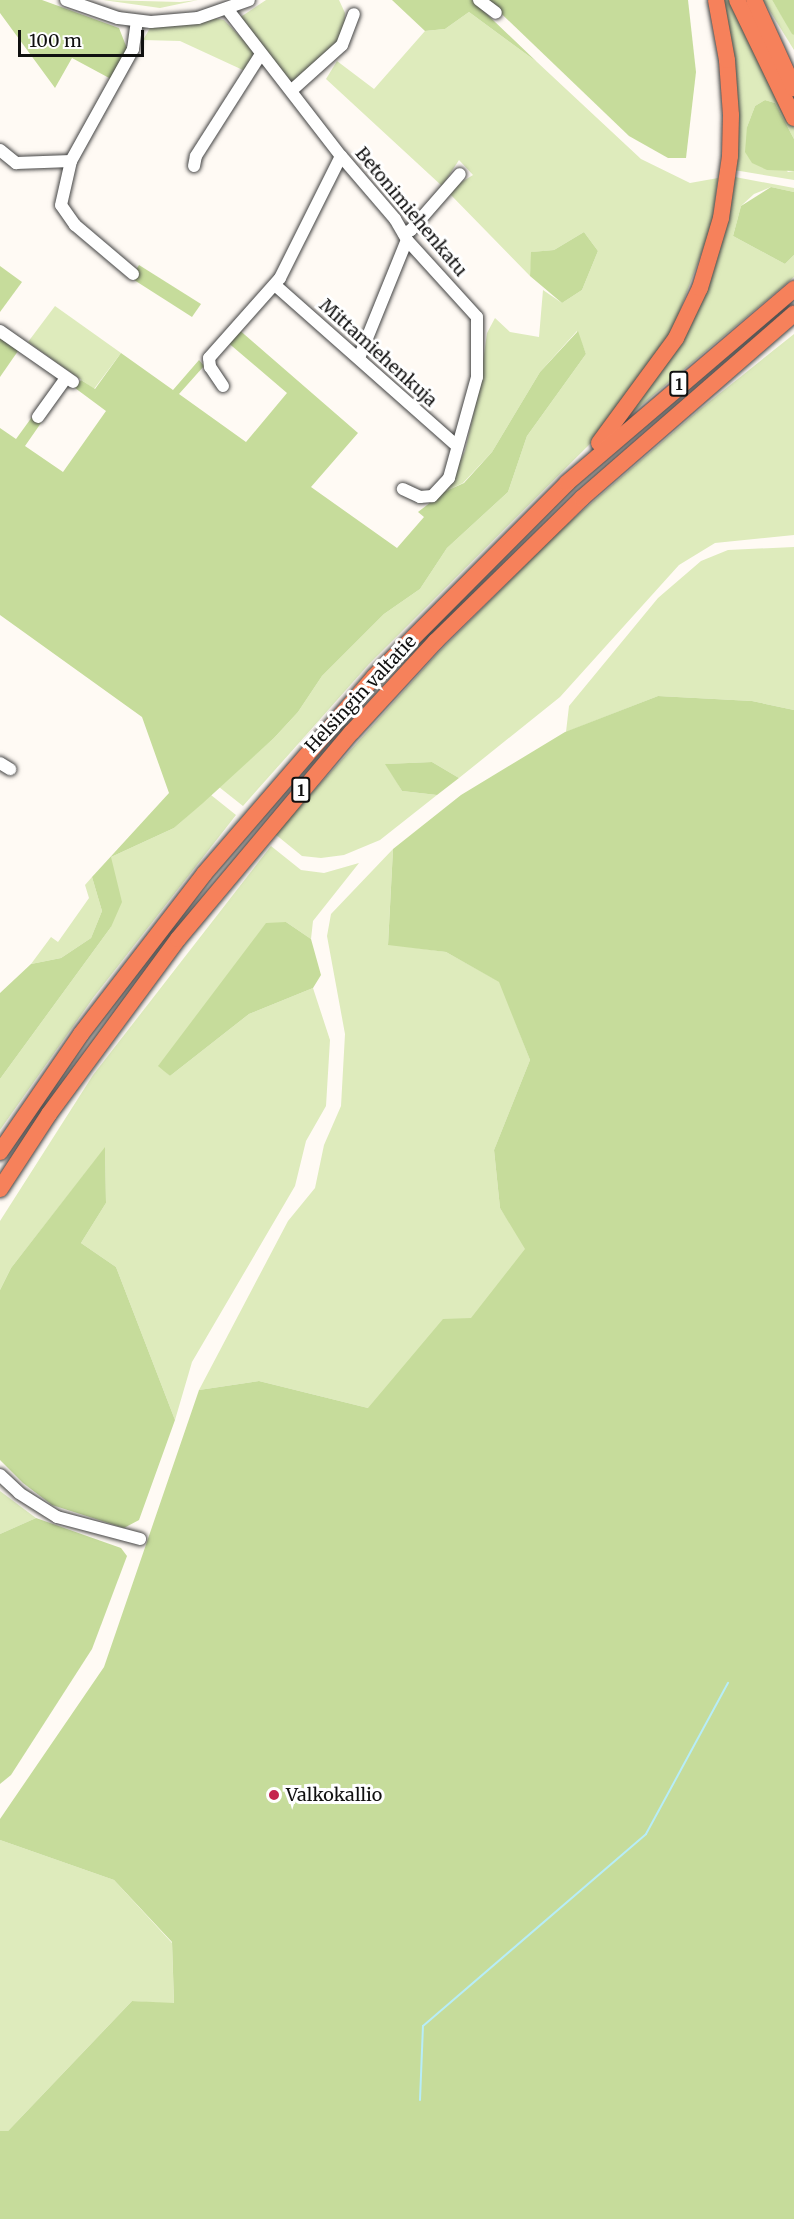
<!DOCTYPE html>
<html>
<head>
<meta charset="utf-8">
<style>
  body { margin:0 }
  #map { position:relative; width:794px; height:2219px; overflow:hidden; background:#fffaf4; font-family:Merriweather,serif }
  div>[style] { position:absolute }
  [style*='--x'] { left:calc(var(--x)*1px); top:calc(var(--y)*1px); width:calc(var(--w)*1px); rotate:calc(var(--a)*1deg) }
  .green>* { inset:0; background:#deebbc }
  .forest>* { inset:0; background:#c6dc9b }
  .stream>* { height:2px; margin:-1px; padding:0 1px; transform-origin:1px; border-radius:1px; background:#b7edf8 }
  .roads { filter:drop-shadow(0 0 2px #434343) drop-shadow(0 0 2px #434343) }
  .minor>* { height:12px; margin:-6px; padding:0 6px; transform-origin:6px; border-radius:6px; background:#fff }
  .highway>* { height:16px; margin:-8px; padding:0 8px; transform-origin:8px; border-radius:8px; background:#f6815b }
  .dots>* { width:16px; height:16px; translate:-50% -50%; box-sizing:border-box; border:3px solid #fff; border-radius:50% }
  span { translate:-50% -50%; white-space:nowrap; text-align:center; line-height:1.15; -webkit-text-stroke:6px #fff; paint-order:stroke }
  .shield-label span { padding:2px 4px; background:#fff; border:2px solid; border-radius:4px; -webkit-text-stroke-width:0 }
  .shield-label { font-size:16px; color:#101010; font-weight:700 }
  .street-label { font-size:18px; color:#101010 }
  .poi-label { font-size:18px; color:#101010 }
  .left { translate:0 -50%; text-align:left }
  .scale { position:absolute; left:18px; top:30px; width:126px; height:27px; box-sizing:border-box; border:3px solid #101010; border-top:0; padding-left:8px; font-size:18px; line-height:21px; white-space:nowrap; color:#101010; -webkit-text-stroke:4px #fff; paint-order:stroke }
</style>
</head>
<body>
<div id="map">
  <div class="green">
    <i style="clip-path:polygon(103px 0,180px 2px,198px 0,160px 8px)"></i>
    <i style="clip-path:polygon(266px 0,339px 0,345px 13px,344px 37px,298px 81px,291px 82px,239px 18px)"></i>
    <i style="clip-path:polygon(721px 0,733px 0,794px 128px,794px 139px,775px 103px,765px 100px,755px 106px,747px 127px,788px 172px,794px 171px,794px 180px,734px 170px)"></i>
    <i style="clip-path:polygon(763px 0,772px 0,794px 35px,794px 50px)"></i>
    <i style="clip-path:polygon(469px 12px,537px 62px,641px 159px,690px 183px,718px 178px,712px 225px,673px 329px,608px 426px,369px 664px,243px 806px,219px 787px,274px 738px,298px 712px,322px 676px,384px 614px,420px 589px,447px 548px,508px 492px,527px 436px,586px 354px,577px 331px,540px 372px,492px 452px,463px 483px,444px 492px,465px 451px,479px 390px,487px 333px,495px 318px,510px 332px,539px 337px,543px 290px,562px 303px,582px 290px,598px 251px,584px 232px,554px 250px,532px 252px,530px 276px,447px 191px,473px 175px,459px 160px,442px 186px,326px 79px,337px 61px,374px 89px,425px 31px,445px 29px)"></i>
    <i style="clip-path:polygon(214px 18px,224px 20px,255px 52px,245px 71px,180px 41px,143px 40px,150px 28px)"></i>
    <i style="clip-path:polygon(735px 177px,794px 188px,794px 192px,771px 187px,754px 194px,741px 206px,733px 236px,785px 264px,794px 255px,794px 277px,631px 414px,661px 369px)"></i>
    <i style="clip-path:polygon(55px 306px,121px 353px,94px 389px,28px 342px)"></i>
    <i style="clip-path:polygon(794px 334px,794px 535px,715px 543px,679px 565px,560px 697px,459px 778px,432px 762px,386px 764px,402px 791px,437px 795px,380px 840px,344px 855px,321px 858px,302px 856px,275px 834px,436px 655px,559px 531px,699px 410px)"></i>
    <i style="clip-path:polygon(794px 547px,794px 710px,752px 701px,658px 696px,566px 732px,569px 706px,658px 598px,701px 561px,728px 550px)"></i>
    <i style="clip-path:polygon(794px 736px,794px 1412px,368px 1408px,259px 1381px,199px 1390px,288px 1221px,315px 1188px,324px 1145px,341px 1106px,345px 1034px,327px 936px,331px 914px,393px 849px,388px 944px,446px 952px,500px 982px,530px 1060px,494px 1150px,500px 1208px,521px 1240px)"></i>
    <i style="clip-path:polygon(211px 795px,236px 815px,93px 998px,0 1130px,0 1079px,111px 927px,111px 857px,174px 828px)"></i>
    <i style="clip-path:polygon(271px 846px,301px 870px,324px 873px,359px 863px,313px 921px,311px 939px,286px 922px,159px 1065px,170px 1076px,249px 1014px,313px 988px,330px 1040px,326px 1106px,306px 1141px,295px 1186px,192px 1362px,175px 1420px,116px 1267px,81px 1243px,106px 1203px,105px 1148px,11px 1268px,0 1290px,0 1221px,93px 1075px)"></i>
    <i style="clip-path:polygon(92px 877px,102px 911px,91px 938px,61px 958px,31px 964px,51px 937px,58px 942px,89px 898px,85px 885px)"></i>
    <i style="clip-path:polygon(0 1491px,36px 1518px,0 1534px)"></i>
    <i style="clip-path:polygon(0 1840px,114px 1880px,172px 1943px,174px 2004px,132px 2001px,8px 2131px,0 2131px)"></i>
  </div>
  <div class="forest">
    <i style="clip-path:polygon(0 0,42px 0,119px 28px,128px 51px,111px 79px,72px 58px,55px 88px,0 13px)"></i>
    <i style="clip-path:polygon(392px 0,472px 0,537px 62px,469px 12px,445px 29px,425px 31px)"></i>
    <i style="clip-path:polygon(487px 0,688px 0,696px 72px,686px 158px,668px 158px,629px 136px)"></i>
    <i style="clip-path:polygon(772px 0,794px 0,794px 35px,792px 34px)"></i>
    <i style="clip-path:polygon(765px 100px,775px 103px,794px 139px,794px 171px,767px 170px,752px 163px,745px 152px,747px 127px,755px 106px)"></i>
    <i style="clip-path:polygon(771px 187px,794px 192px,794px 255px,785px 264px,733px 236px,741px 206px)"></i>
    <i style="clip-path:polygon(584px 232px,598px 251px,582px 290px,562px 303px,530px 276px,531px 252px,554px 250px)"></i>
    <i style="clip-path:polygon(139px 265px,201px 304px,192px 317px,131px 278px)"></i>
    <i style="clip-path:polygon(0 266px,22px 282px,0 312px)"></i>
    <i style="clip-path:polygon(237px 328px,358px 433px,311px 487px,397px 548px,424px 517px,418px 512px,444px 492px,464px 483px,492px 452px,540px 372px,578px 331px,586px 354px,527px 436px,508px 492px,447px 548px,420px 589px,384px 614px,322px 676px,298px 712px,274px 738px,203px 803px,174px 828px,111px 857px,122px 902px,111px 927px,0 1079px,0 993px,31px 964px,61px 958px,91px 938px,102px 911px,92px 877px,169px 793px,142px 717px,0 615px,0 428px,16px 439px,32px 417px,41px 423px,25px 446px,63px 472px,106px 411px,75px 388px,81px 380px,95px 389px,121px 353px,173px 390px,199px 360px,204px 366px,179px 394px,246px 442px,287px 393px,226px 341px)"></i>
    <i style="clip-path:polygon(0 338px,18px 351px,0 377px)"></i>
    <i style="clip-path:polygon(658px 696px,752px 701px,794px 710px,794px 2219px,0 2219px,0 2131px,8px 2131px,132px 2001px,174px 2003px,172px 1942px,114px 1880px,0 1840px,0 1819px,104px 1667px,199px 1390px,259px 1381px,368px 1408px,443px 1319px,471px 1318px,525px 1249px,500px 1208px,494px 1150px,530px 1060px,499px 982px,446px 952px,388px 945px,393px 849px,461px 795px,565px 732px)"></i>
    <i style="clip-path:polygon(432px 762px,459px 778px,437px 795px,402px 791px,385px 764px)"></i>
    <i style="clip-path:polygon(286px 922px,311px 939px,321px 975px,313px 988px,249px 1014px,170px 1076px,158px 1066px,266px 923px)"></i>
    <i style="clip-path:polygon(105px 1147px,106px 1203px,81px 1243px,116px 1267px,175px 1420px,139px 1520px,124px 1528px,52px 1505px,23px 1483px,0 1460px,0 1290px,11px 1268px)"></i>
    <i style="clip-path:polygon(36px 1518px,121px 1548px,127px 1556px,92px 1649px,11px 1775px,0 1784px,0 1534px)"></i>
  </div>
  <div class="stream">
    <i style="--x:420;--y:2100;--w:74;--a:-87.7"></i>
    <i style="--x:423;--y:2026;--w:294;--a:-40.7"></i>
    <i style="--x:646;--y:1834;--w:172;--a:-61.5"></i>
  </div>
  <div class="roads">
    <div class="minor">
      <i style="--x:66;--y:0;--w:55;--a:19.1"></i>
      <i style="--x:118;--y:18;--w:33;--a:7"></i>
      <i style="--x:151;--y:22;--w:47;--a:-4.9"></i>
      <i style="--x:198;--y:18;--w:54;--a:-19.4"></i>
      <i style="--x:479;--y:0;--w:21;--a:37"></i>
      <i style="--x:228;--y:10;--w:185;--a:52.3"></i>
      <i style="--x:341;--y:156;--w:83;--a:49.4"></i>
      <i style="--x:395;--y:219;--w:24;--a:60"></i>
      <i style="--x:407;--y:240;--w:104;--a:47.7"></i>
      <i style="--x:477;--y:317;--w:60;--a:90"></i>
      <i style="--x:477;--y:377;--w:105;--a:105.5"></i>
      <i style="--x:449;--y:478;--w:25;--a:133"></i>
      <i style="--x:432;--y:496;--w:12;--a:175"></i>
      <i style="--x:420;--y:497;--w:19;--a:-155"></i>
      <i style="--x:292;--y:90;--w:67;--a:-42"></i>
      <i style="--x:342;--y:45;--w:33;--a:-69"></i>
      <i style="--x:0;--y:150;--w:21;--a:39"></i>
      <i style="--x:16;--y:163;--w:55;--a:-2.1"></i>
      <i style="--x:194;--y:166;--w:10;--a:-79"></i>
      <i style="--x:196;--y:156;--w:121;--a:-57.5"></i>
      <i style="--x:404;--y:234;--w:8;--a:-30"></i>
      <i style="--x:411;--y:230;--w:74;--a:-48.8"></i>
      <i style="--x:133;--y:274;--w:76;--a:-139.8"></i>
      <i style="--x:75;--y:225;--w:24;--a:-125"></i>
      <i style="--x:61;--y:205;--w:45;--a:-77.2"></i>
      <i style="--x:71;--y:161;--w:128;--a:-61"></i>
      <i style="--x:133;--y:49;--w:27;--a:-82"></i>
      <i style="--x:275;--y:285;--w:243;--a:41.5"></i>
      <i style="--x:0;--y:331;--w:89;--a:34.9"></i>
      <i style="--x:359;--y:358;--w:127;--a:-67.9"></i>
      <i style="--x:223;--y:386;--w:23;--a:-124"></i>
      <i style="--x:210;--y:367;--w:9;--a:-96"></i>
      <i style="--x:209;--y:358;--w:107;--a:-48.4"></i>
      <i style="--x:280;--y:278;--w:136;--a:-63.4"></i>
      <i style="--x:38;--y:417;--w:48;--a:-54.3"></i>
      <i style="--x:0;--y:763;--w:12;--a:31"></i>
      <i style="--x:0;--y:1475;--w:26;--a:43"></i>
      <i style="--x:19;--y:1493;--w:45;--a:32.3"></i>
      <i style="--x:57;--y:1517;--w:86;--a:14.8"></i>
    </div>
    <div class="highway">
      <i style="--x:737;--y:0;--w:131;--a:64.2"></i>
      <i style="--x:754;--y:0;--w:97;--a:65.6"></i>
      <i style="--x:599;--y:443;--w:130;--a:-53.7"></i>
      <i style="--x:676;--y:338;--w:55;--a:-64.4"></i>
      <i style="--x:700;--y:288;--w:73;--a:-73.3"></i>
      <i style="--x:721;--y:218;--w:63;--a:-81.7"></i>
      <i style="--x:730;--y:156;--w:41;--a:-88.6"></i>
      <i style="--x:731;--y:115;--w:55;--a:-94.2"></i>
      <i style="--x:727;--y:60;--w:61;--a:-100.4"></i>
      <i style="--x:0;--y:1152;--w:143;--a:-55.5"></i>
      <i style="--x:81;--y:1034;--w:202;--a:-52.4"></i>
      <i style="--x:204;--y:874;--w:260;--a:-49.2"></i>
      <i style="--x:374;--y:677;--w:274;--a:-45.1"></i>
      <i style="--x:567;--y:483;--w:299;--a:-40.5"></i>
      <i style="--x:0;--y:1189;--w:90;--a:-56.8"></i>
      <i style="--x:49;--y:1114;--w:217;--a:-53.6"></i>
      <i style="--x:178;--y:939;--w:270;--a:-50"></i>
      <i style="--x:352;--y:732;--w:124;--a:-47.3"></i>
      <i style="--x:436;--y:641;--w:204;--a:-44.4"></i>
      <i style="--x:582;--y:498;--w:281;--a:-41"></i>
    </div>
  </div>
  <div class="dots">
    <i style="left:274px;top:1795px;background:#c5244e"></i>
  </div>
  <div class="shield-label">
    <span style="left:679px;top:384px">1</span>
    <span style="left:301px;top:790px">1</span>
  </div>
  <div class="street-label">
    <span style="left:411px;top:212px;rotate:50deg">Betonimiehenkatu</span>
    <span style="left:378px;top:353px;rotate:42deg">Mittamiehenkuja</span>
    <span style="left:361px;top:694px;rotate:-47deg">Helsingin valtatie</span>
  </div>
  <div class="poi-label">
    <span class="left" style="left:286px;top:1795px">Valkokallio</span>
  </div>
  <div class="scale">100 m</div>
</div>
</body>
</html>
